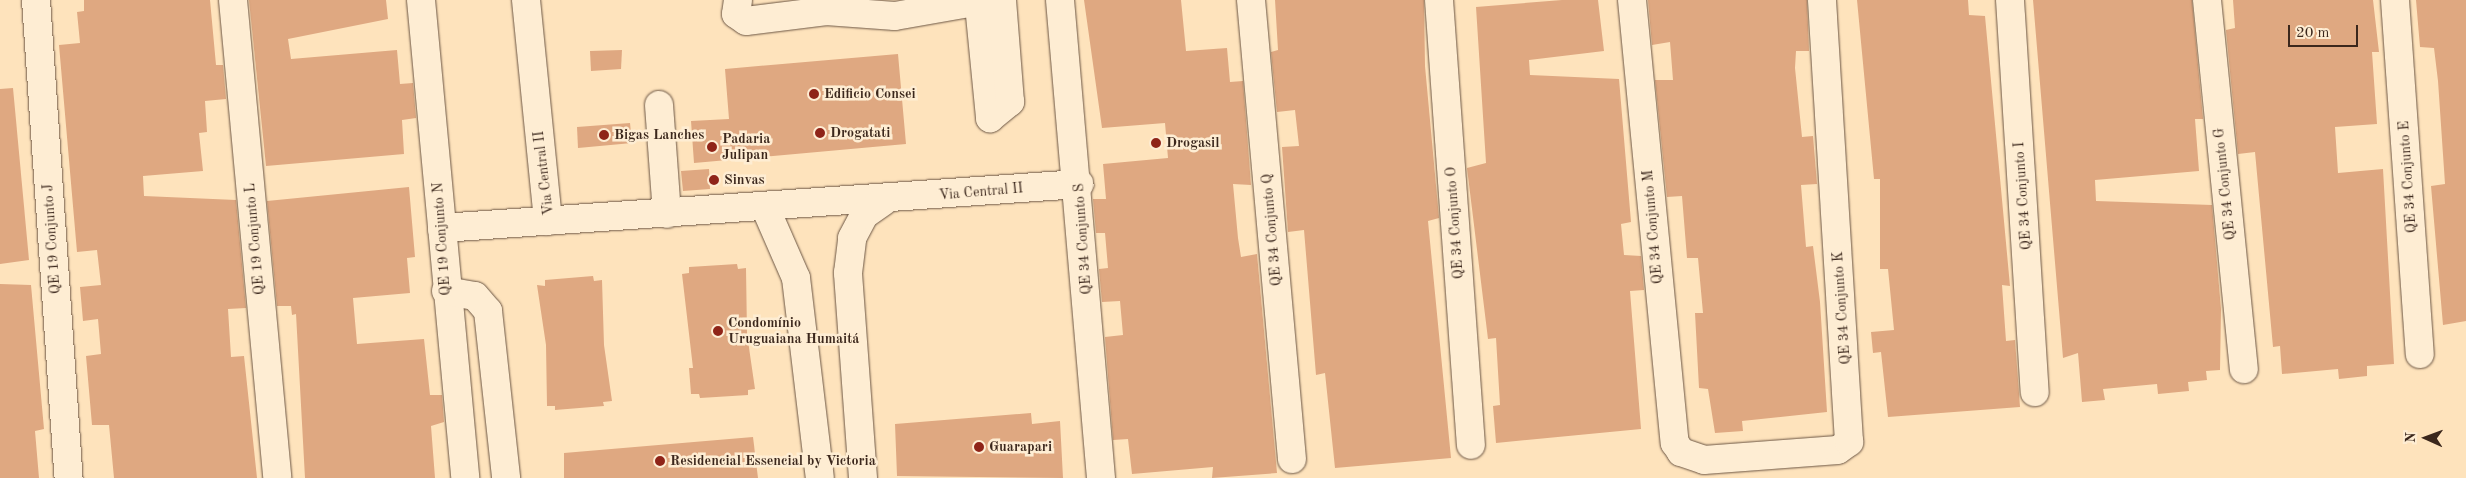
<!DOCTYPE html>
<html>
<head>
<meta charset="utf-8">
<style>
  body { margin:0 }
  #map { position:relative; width:2466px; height:478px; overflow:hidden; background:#fee3bc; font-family:"Old Standard TT",serif }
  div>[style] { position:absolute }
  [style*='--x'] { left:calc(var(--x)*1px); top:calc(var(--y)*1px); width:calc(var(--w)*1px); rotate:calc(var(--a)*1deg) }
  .building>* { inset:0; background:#dfa881 }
  .roads { filter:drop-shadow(0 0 1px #6c5644) drop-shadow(0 0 1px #6c5644) }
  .minor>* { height:28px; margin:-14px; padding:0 14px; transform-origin:14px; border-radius:14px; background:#feedd3 }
  .dots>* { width:14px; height:14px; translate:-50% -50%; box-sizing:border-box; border:2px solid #feedd3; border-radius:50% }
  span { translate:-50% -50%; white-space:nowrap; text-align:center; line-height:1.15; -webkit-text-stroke:5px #feedd3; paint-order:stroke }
  .poi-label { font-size:14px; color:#3b271c; font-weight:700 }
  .left { translate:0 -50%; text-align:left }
  .street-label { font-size:14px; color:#3b271c }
  .north { position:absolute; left:2401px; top:413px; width:50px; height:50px; -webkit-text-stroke:4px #feedd3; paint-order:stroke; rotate:272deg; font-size:14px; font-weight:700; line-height:20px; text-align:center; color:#3b271c }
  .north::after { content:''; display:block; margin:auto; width:18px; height:22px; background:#3b271c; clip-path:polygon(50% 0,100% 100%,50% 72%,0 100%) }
  .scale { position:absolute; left:2288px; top:25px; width:70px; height:22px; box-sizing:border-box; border:2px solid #3b271c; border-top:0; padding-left:6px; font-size:15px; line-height:18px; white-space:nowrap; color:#3b271c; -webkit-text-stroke:4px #feedd3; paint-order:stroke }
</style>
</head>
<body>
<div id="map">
  <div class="building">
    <i style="clip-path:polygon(84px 0,210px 0,216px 65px,223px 65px,226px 99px,205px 101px,207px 132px,199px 133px,203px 171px,143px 176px,144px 196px,236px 200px,246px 308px,228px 309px,231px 357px,244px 356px,257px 478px,114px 478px,109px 425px,92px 425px,86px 356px,101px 354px,98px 319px,83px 321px,80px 287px,101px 285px,97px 250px,77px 252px,59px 45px,80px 43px,77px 12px,84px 11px)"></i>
    <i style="clip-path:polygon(249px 0,386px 0,388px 19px,288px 39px,291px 59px,397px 50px,400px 84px,413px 83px,416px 118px,402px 120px,404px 154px,266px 166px)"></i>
    <i style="clip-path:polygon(1084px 0,1181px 0,1186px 51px,1227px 48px,1230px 82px,1243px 81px,1251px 185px,1233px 184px,1238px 238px,1241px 257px,1257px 254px,1277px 473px,1212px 478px,1213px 467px,1132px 474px,1128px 439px,1113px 440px,1105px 337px,1123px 335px,1120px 301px,1102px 302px,1099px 269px,1108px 268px,1105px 233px,1096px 233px,1093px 199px,1106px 199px,1103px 164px,1168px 158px,1165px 123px,1102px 128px)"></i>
    <i style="clip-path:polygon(1275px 0,1424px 0,1425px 66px,1439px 218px,1428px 221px,1451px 458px,1335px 468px,1325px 373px,1316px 375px,1304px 230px,1288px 232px,1282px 147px,1299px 146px,1295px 110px,1277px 112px,1271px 52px,1278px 50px)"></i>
    <i style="clip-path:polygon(1562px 0,1598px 0,1604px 51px,1529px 60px,1530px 75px,1619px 79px,1631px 222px,1621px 224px,1624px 255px,1641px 256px,1644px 290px,1630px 291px,1641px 429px,1496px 443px,1493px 406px,1500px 405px,1496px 338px,1488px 339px,1467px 168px,1486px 163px,1476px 7px)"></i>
    <i style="clip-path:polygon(1648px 0,1807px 0,1809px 51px,1796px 51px,1795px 68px,1802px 137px,1813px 136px,1817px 184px,1801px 185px,1806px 247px,1813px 246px,1820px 302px,1827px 412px,1742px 421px,1743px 431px,1715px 433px,1708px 389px,1699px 388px,1695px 313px,1703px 313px,1698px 258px,1687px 258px,1682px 196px,1667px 197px,1655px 80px,1673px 80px,1670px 42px,1652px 45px)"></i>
    <i style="clip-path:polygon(1857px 0,1968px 0,1969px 15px,1985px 16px,2010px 286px,2002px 285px,2006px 341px,2015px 340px,2020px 407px,1888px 417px,1881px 352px,1873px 353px,1871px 332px,1894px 330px,1888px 269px,1880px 269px,1880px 179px,1874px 179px)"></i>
    <i style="clip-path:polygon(2033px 0,2192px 0,2203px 119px,2195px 119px,2199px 171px,2095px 180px,2096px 201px,2212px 205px,2221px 309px,2220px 370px,2206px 371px,2207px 380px,2188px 382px,2189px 391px,2158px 394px,2157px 384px,2103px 389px,2105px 400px,2082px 402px,2078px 353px,2063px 358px)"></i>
    <i style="clip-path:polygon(2233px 0,2373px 0,2379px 52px,2372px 52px,2377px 124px,2335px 127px,2338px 173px,2383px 169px,2394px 364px,2367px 366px,2367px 376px,2339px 379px,2338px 369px,2282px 374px,2280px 346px,2273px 347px,2255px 152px,2238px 154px,2226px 30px,2235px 28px)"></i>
    <i style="clip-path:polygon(2416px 0,2466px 0,2466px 321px,2443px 325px,2431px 186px,2445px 184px,2438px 81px,2434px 48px,2420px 47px)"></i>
    <i style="clip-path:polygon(622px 50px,621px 69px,591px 71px,590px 51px)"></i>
    <i style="clip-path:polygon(898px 54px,906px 144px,694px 163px,691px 121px,729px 119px,725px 69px)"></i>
    <i style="clip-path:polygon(13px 88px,29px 260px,0 264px,0 89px)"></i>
    <i style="clip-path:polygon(630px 123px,632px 143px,578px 148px,577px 127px)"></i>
    <i style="clip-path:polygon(709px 169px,710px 189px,683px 191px,681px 171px)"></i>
    <i style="clip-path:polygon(409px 187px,415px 257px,407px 258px,410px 293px,353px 298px,357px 344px,424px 339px,430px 395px,442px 395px,444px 422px,431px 426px,435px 478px,305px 478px,296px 314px,292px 315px,291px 306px,277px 306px,267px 201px)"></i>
    <i style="clip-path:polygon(737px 264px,738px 269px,746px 268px,747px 334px,755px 389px,748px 390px,748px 395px,700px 398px,699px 394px,691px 394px,689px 368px,693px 368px,682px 274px,689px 273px,689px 267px)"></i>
    <i style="clip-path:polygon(593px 276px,594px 281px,602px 280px,604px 345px,612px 401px,603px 402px,604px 406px,555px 410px,555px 406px,547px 406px,546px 345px,537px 285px,545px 286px,545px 280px)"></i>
    <i style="clip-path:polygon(0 284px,31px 285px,44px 429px,35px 431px,39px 478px,0 478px)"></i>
    <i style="clip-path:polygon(1031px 413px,1032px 424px,1060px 421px,1063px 478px,897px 476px,895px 424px)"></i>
    <i style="clip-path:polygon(753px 437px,758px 478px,564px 478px,564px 453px)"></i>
  </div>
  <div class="roads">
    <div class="minor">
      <i style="--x:36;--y:0;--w:479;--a:86.1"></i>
      <i style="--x:233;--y:0;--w:480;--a:84.7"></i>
      <i style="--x:421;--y:0;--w:480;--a:84.7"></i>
      <i style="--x:526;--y:0;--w:222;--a:84.3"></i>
      <i style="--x:738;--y:0;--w:14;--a:98"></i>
      <i style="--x:736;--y:14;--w:12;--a:35"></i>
      <i style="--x:746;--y:21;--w:81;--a:-7.1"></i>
      <i style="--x:826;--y:11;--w:69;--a:4.1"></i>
      <i style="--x:895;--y:16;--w:81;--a:-9.9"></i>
      <i style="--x:1060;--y:0;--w:480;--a:85.1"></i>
      <i style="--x:1251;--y:0;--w:461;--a:84.9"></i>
      <i style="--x:1439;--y:0;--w:446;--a:85.9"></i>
      <i style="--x:1632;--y:0;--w:445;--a:84.5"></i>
      <i style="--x:1675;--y:443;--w:11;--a:56"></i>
      <i style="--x:1681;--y:452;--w:24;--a:19"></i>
      <i style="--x:1704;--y:460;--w:134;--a:-4.3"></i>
      <i style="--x:1838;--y:450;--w:14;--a:-36"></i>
      <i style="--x:1849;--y:442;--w:443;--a:-93.5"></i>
      <i style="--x:2010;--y:0;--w:393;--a:86.4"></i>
      <i style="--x:2207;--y:0;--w:371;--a:84.3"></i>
      <i style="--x:2395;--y:0;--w:355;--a:86"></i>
      <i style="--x:979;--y:5;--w:114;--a:84.4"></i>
      <i style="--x:659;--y:105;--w:109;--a:85.8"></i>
      <i style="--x:990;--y:118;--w:26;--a:-39"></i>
      <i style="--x:1010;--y:102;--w:102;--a:-94.5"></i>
      <i style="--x:765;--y:207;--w:77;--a:66.4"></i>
      <i style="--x:796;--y:278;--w:201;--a:83.2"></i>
      <i style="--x:442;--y:228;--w:639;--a:-3.95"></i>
      <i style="--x:446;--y:291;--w:29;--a:10"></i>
      <i style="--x:475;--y:296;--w:20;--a:49"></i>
      <i style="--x:488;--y:311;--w:168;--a:83.8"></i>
      <i style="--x:863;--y:478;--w:206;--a:-94.2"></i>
      <i style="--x:848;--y:273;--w:35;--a:-83"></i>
      <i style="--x:852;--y:238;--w:26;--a:-62"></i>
      <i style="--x:864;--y:215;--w:24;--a:-35"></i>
    </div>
  </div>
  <div class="dots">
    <i style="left:814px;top:94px;background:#8f2418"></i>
    <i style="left:820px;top:133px;background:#8f2418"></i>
    <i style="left:604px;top:135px;background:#8f2418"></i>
    <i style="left:1156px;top:143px;background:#8f2418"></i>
    <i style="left:712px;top:147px;background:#8f2418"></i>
    <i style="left:714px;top:180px;background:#8f2418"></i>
    <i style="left:718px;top:331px;background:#8f2418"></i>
    <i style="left:979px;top:447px;background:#8f2418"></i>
    <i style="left:660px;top:461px;background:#8f2418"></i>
  </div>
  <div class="poi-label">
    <span class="left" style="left:824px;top:94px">Edificio Consei</span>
    <span class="left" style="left:830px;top:133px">Drogatati</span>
    <span class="left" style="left:614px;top:135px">Bigas Lanches</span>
    <span class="left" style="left:722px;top:147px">Padaria<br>Julipan</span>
    <span class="left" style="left:1166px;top:143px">Drogasil</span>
    <span class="left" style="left:724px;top:180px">Sinvas</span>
    <span class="left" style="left:728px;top:331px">Condomínio<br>Uruguaiana Humaitá</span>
    <span class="left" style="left:989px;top:447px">Guarapari</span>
    <span class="left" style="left:670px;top:461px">Residencial Essencial by Victoria</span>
  </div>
  <div class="street-label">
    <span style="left:544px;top:173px;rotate:-97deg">Via Central II</span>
    <span style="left:2408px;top:177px;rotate:-94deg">QE 34 Conjunto E</span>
    <span style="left:2225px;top:184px;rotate:-96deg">QE 34 Conjunto G</span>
    <span style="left:981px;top:192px;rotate:-5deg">Via Central II</span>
    <span style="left:2023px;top:196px;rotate:-94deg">QE 34 Conjunto I</span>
    <span style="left:1455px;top:223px;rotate:-94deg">QE 34 Conjunto O</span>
    <span style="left:1653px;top:227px;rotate:-95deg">QE 34 Conjunto M</span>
    <span style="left:1272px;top:230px;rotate:-95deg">QE 34 Conjunto Q</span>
    <span style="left:52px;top:239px;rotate:-94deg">QE 19 Conjunto J</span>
    <span style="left:255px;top:239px;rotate:-95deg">QE 19 Conjunto L</span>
    <span style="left:442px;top:239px;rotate:-94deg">QE 19 Conjunto N</span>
    <span style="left:1083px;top:239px;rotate:-94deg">QE 34 Conjunto S</span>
    <span style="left:1842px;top:308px;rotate:-94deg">QE 34 Conjunto K</span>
  </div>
  <div class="north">N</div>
  <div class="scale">20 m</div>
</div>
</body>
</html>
